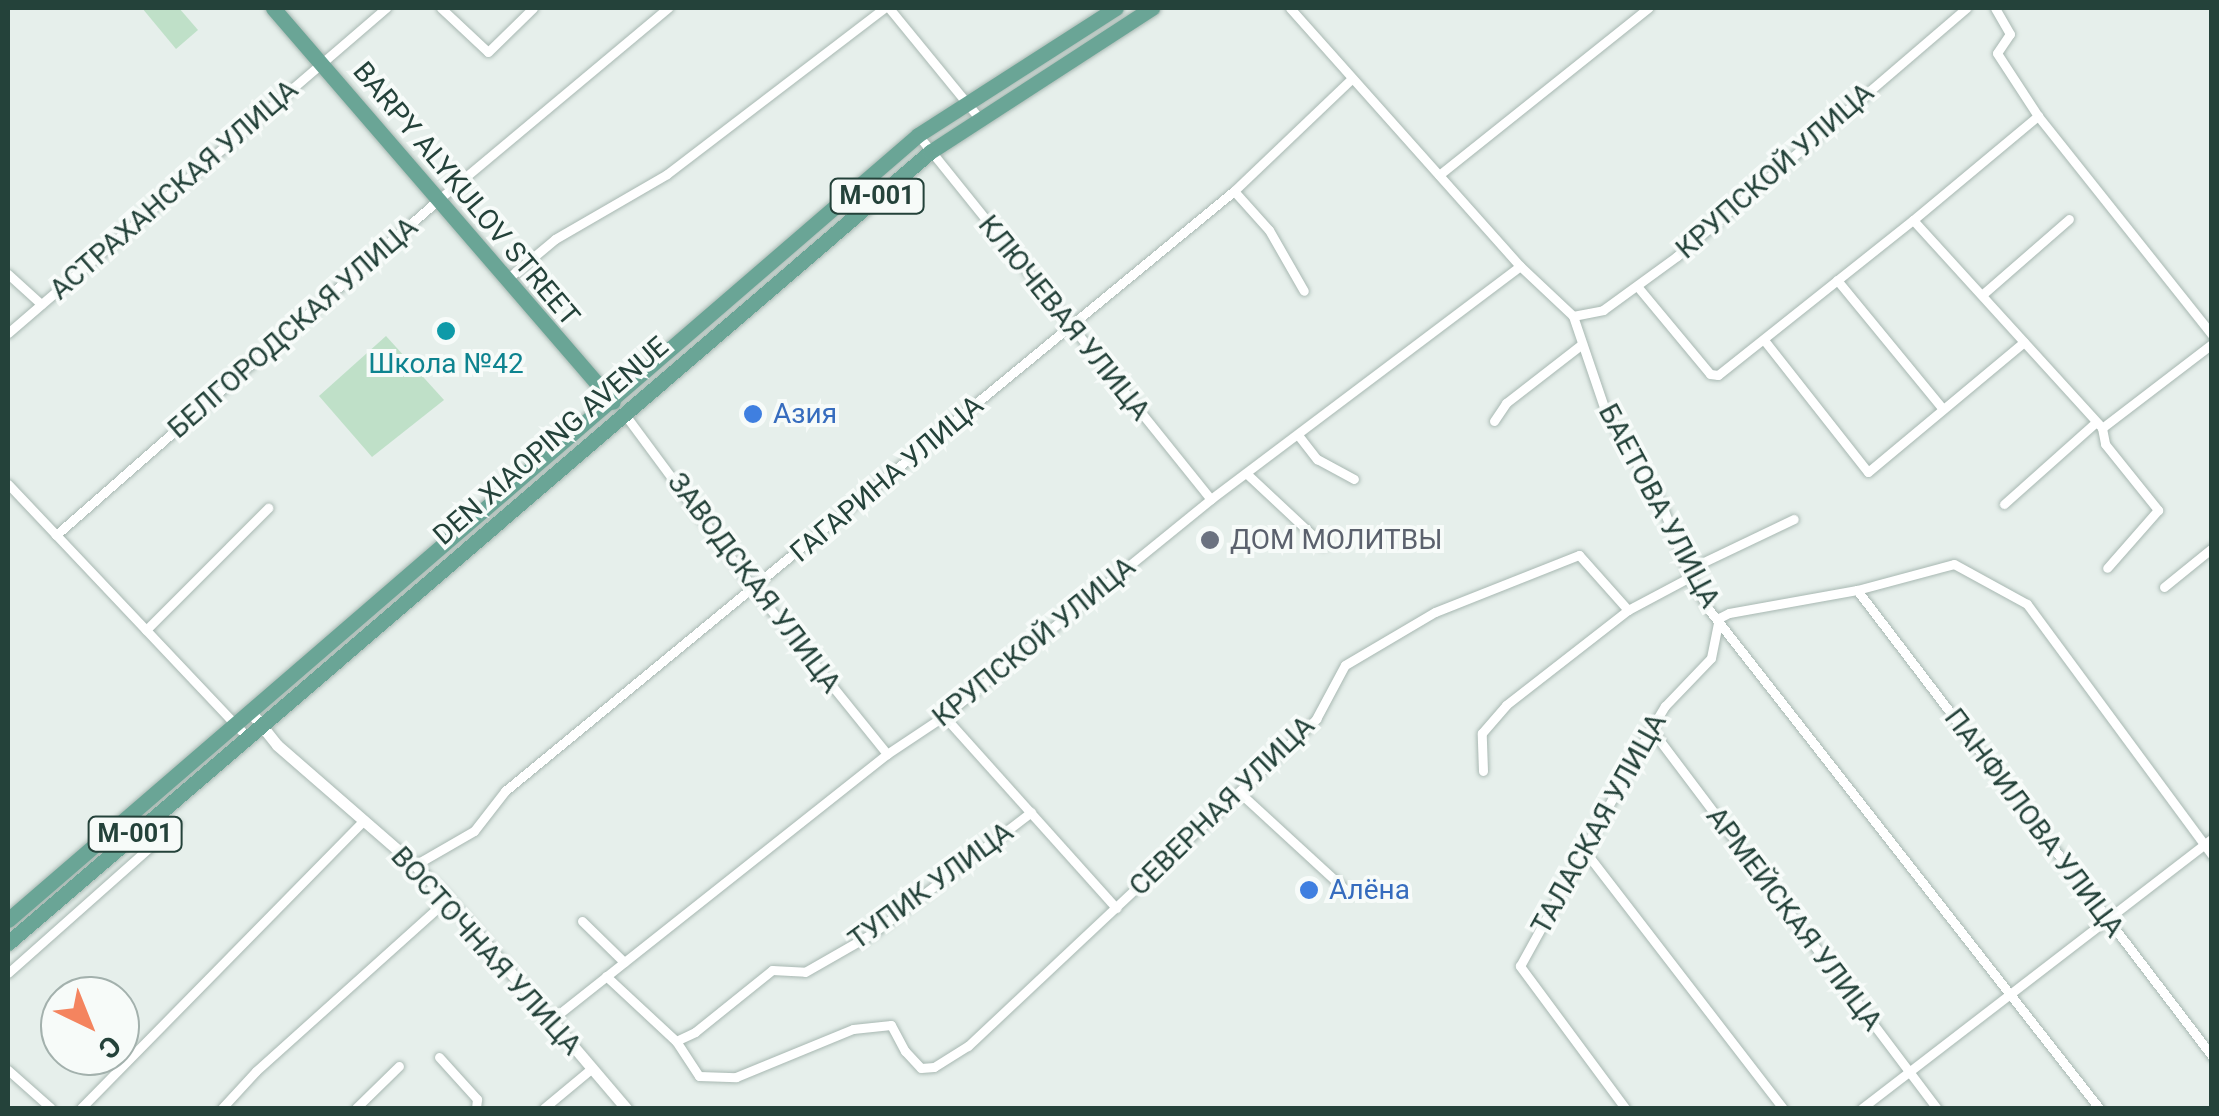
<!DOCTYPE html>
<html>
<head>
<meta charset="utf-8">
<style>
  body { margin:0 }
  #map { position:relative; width:2219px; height:1116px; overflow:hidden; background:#e6efeb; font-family:Roboto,sans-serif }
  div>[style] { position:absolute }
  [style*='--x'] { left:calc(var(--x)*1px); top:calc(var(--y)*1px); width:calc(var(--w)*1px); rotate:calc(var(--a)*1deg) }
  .green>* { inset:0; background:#bfe0c8 }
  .roads { filter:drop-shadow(0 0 2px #a8b8b2) drop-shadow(0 0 2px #a8b8b2) }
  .minor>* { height:9px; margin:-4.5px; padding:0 4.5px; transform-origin:4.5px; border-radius:4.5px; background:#fff }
  .tertiary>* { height:11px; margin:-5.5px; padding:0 5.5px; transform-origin:5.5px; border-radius:5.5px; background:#fff }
  .primary>* { height:15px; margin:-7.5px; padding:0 7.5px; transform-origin:7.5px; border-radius:7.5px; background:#6aa596 }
  .dots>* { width:28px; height:28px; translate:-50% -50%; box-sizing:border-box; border:5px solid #f7fbf9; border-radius:50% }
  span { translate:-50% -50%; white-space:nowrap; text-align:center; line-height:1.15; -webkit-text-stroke:8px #f7fbf9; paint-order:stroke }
  .shield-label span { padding:2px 8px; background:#f7fbf9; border:2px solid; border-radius:8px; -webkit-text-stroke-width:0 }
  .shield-label { font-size:25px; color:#24423a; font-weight:700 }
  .street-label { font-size:28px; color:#24423a }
  .culture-label { font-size:28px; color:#0d838f }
  .shop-label { font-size:28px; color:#366cbe }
  .left { translate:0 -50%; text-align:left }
  .worship-label { font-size:28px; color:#5b616d }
  .frame { position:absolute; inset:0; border:10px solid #24423a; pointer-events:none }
  .north { position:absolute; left:40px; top:976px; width:100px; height:100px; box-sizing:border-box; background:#f7fbf9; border:2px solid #a3b1ad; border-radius:50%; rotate:137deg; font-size:28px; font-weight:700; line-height:40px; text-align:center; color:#24423a }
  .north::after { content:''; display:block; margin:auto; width:35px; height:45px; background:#f4845f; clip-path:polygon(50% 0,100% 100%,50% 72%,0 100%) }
</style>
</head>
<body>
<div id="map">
  <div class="green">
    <i style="clip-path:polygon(142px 8px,179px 8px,198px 30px,176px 49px)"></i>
    <i style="clip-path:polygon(386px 336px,444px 400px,372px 457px,319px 396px)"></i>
  </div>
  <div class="roads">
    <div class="minor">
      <i style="--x:441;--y:8;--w:64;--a:43.1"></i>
      <i style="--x:488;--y:52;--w:63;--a:-44.4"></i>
      <i style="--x:889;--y:8;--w:142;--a:50.7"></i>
      <i style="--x:1290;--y:8;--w:346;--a:48.3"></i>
      <i style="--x:1520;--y:266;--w:73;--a:43.3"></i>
      <i style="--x:1573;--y:316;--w:99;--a:71.2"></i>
      <i style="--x:1605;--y:410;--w:109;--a:58.9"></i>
      <i style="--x:1661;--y:503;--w:79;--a:68.6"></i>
      <i style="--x:1690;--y:577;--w:39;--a:60"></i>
      <i style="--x:1710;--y:611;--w:631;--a:51.95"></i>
      <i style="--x:2038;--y:116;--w:280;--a:51.5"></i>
      <i style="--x:918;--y:135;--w:467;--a:51.2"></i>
      <i style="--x:1439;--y:175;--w:268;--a:-38.6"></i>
      <i style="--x:1234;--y:191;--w:52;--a:48.1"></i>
      <i style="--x:1269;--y:230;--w:70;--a:60.2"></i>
      <i style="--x:1913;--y:220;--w:163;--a:-39.8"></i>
      <i style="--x:2038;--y:116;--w:75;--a:-123.1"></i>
      <i style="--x:1997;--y:53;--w:23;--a:-56"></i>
      <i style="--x:2010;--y:34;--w:30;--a:-120"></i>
      <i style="--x:8;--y:274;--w:45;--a:42.3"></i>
      <i style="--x:506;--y:280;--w:64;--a:-39.9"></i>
      <i style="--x:555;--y:239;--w:129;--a:-30.1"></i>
      <i style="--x:667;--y:174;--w:273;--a:-37.4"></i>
      <i style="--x:1837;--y:280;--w:167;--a:50.6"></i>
      <i style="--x:1637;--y:286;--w:114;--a:50.3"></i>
      <i style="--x:1710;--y:374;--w:8;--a:7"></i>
      <i style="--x:1718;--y:375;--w:249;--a:-38.5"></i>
      <i style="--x:1913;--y:220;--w:281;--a:47.7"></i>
      <i style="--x:2102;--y:428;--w:138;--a:-37.4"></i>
      <i style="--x:1983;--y:294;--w:114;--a:-41.1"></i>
      <i style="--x:1573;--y:316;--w:31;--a:-11"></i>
      <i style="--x:1603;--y:310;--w:92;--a:-36.1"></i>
      <i style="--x:1677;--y:256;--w:381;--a:-40.6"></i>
      <i style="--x:8;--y:333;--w:499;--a:-40.7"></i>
      <i style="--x:1764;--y:340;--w:168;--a:51.8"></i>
      <i style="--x:1868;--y:472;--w:203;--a:-39.8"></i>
      <i style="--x:623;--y:412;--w:220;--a:53.5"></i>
      <i style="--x:754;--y:589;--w:212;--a:51.1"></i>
      <i style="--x:1494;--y:421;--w:22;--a:-56"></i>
      <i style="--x:1506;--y:403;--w:96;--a:-37.8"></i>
      <i style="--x:2102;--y:428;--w:16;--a:79"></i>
      <i style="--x:2105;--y:444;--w:85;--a:51.2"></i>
      <i style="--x:2158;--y:510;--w:77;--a:131.3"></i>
      <i style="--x:1298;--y:435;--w:31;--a:52"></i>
      <i style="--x:1317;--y:459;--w:42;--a:28.4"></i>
      <i style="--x:1247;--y:474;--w:104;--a:43.1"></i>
      <i style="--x:8;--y:484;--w:348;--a:46.6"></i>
      <i style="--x:2004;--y:504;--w:122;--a:-41.7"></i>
      <i style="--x:56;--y:535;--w:508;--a:-41.25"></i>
      <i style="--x:438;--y:200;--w:300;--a:-39.9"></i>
      <i style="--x:1689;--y:569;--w:116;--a:-25.5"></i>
      <i style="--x:2164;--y:587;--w:62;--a:-39.1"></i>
      <i style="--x:1857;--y:590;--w:586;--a:52.7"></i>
      <i style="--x:146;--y:630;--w:173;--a:-45"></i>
      <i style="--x:944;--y:716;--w:258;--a:48.1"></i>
      <i style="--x:1651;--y:729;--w:475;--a:53"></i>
      <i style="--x:1483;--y:771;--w:38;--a:-92"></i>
      <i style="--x:1482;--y:733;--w:37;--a:-49"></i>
      <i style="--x:1506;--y:705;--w:155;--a:-37.9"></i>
      <i style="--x:1628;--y:610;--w:70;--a:-28"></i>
      <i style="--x:1239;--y:792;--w:149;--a:42.6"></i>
      <i style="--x:1584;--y:850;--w:326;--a:52.4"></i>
      <i style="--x:415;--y:865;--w:68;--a:-30"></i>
      <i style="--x:474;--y:831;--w:51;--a:-52.2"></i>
      <i style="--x:505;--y:791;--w:944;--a:-39.46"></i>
      <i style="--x:1234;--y:191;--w:161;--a:-43.7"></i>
      <i style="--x:582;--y:921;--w:59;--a:44.3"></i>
      <i style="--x:8;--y:973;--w:225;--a:-41.6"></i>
      <i style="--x:606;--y:976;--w:96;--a:42.9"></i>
      <i style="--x:676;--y:1041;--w:42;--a:56.7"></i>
      <i style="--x:699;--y:1076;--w:37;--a:2"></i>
      <i style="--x:736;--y:1077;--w:126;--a:-22.3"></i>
      <i style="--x:853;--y:1029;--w:38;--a:-6"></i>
      <i style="--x:891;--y:1025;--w:30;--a:62"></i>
      <i style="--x:905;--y:1051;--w:23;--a:47"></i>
      <i style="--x:921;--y:1068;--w:13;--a:-4"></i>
      <i style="--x:934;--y:1067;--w:40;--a:-32"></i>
      <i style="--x:968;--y:1046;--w:478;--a:-43.2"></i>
      <i style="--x:1316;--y:719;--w:61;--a:-61.8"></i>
      <i style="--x:1345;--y:665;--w:104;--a:-30.5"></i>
      <i style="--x:1435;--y:612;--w:155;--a:-21.6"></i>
      <i style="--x:1579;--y:555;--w:74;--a:48.3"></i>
      <i style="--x:550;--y:1021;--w:430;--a:-38.4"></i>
      <i style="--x:887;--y:754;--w:69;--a:-33.7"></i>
      <i style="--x:944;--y:716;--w:344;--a:-39.1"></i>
      <i style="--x:1211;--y:499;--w:387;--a:-37"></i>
      <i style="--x:676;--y:1041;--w:21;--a:-25"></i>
      <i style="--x:695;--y:1032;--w:99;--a:-38.8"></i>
      <i style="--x:772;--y:970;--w:33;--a:3"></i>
      <i style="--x:805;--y:972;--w:78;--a:-29.8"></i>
      <i style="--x:873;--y:933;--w:199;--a:-37.4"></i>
      <i style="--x:439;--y:1057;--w:57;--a:47.9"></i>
      <i style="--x:477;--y:1099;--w:9;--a:96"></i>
      <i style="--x:8;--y:1070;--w:57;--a:41.5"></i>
      <i style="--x:81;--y:1108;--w:404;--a:-45.5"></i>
      <i style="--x:222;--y:1108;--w:50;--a:-47.4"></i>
      <i style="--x:256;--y:1071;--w:258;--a:-41.9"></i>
      <i style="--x:356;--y:1108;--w:60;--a:-44.3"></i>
      <i style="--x:544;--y:1108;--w:61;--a:-39.7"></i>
      <i style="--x:1625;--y:1108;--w:177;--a:-126.5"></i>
      <i style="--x:1520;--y:966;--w:271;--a:-61.1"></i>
      <i style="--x:1651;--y:729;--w:27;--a:-59"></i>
      <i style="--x:1665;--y:706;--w:66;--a:-46.2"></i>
      <i style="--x:1711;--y:658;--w:41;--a:-78.7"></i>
      <i style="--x:1719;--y:618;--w:11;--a:-27"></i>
      <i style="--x:1729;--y:613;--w:130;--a:-10.2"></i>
      <i style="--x:1857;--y:590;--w:100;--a:-15"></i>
      <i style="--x:1954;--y:564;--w:83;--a:28.7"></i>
      <i style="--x:2027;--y:604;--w:312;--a:53.6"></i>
      <i style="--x:1862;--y:1108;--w:442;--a:-37.6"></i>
    </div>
    <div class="tertiary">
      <i style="--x:250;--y:711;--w:43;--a:51.5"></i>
      <i style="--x:277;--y:745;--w:183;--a:41"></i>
      <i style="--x:415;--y:865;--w:47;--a:45.9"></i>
      <i style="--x:448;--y:899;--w:275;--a:49.6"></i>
    </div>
    <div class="primary">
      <i style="--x:273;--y:8;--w:520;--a:49.21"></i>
      <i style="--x:8;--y:920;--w:1202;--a:-40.78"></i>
      <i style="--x:918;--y:135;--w:235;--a:-32.7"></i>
      <i style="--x:8;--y:943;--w:1215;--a:-40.63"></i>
      <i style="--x:930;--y:152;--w:265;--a:-33"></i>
    </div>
  </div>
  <div class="dots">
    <i style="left:446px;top:331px;background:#0f9aa8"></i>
    <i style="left:753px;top:414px;background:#3f7fe0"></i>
    <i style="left:1210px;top:540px;background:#6b7280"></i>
    <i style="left:1309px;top:890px;background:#3f7fe0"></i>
  </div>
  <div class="shield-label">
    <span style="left:877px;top:196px">M-001</span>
    <span style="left:135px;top:834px">M-001</span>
  </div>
  <div class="street-label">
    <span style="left:1775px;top:171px;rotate:-41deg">КРУПСКОЙ УЛИЦА</span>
    <span style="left:174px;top:190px;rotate:-41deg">АСТРАХАНСКАЯ УЛИЦА</span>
    <span style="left:466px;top:194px;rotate:50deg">BARPY ALYKULOV STREET</span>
    <span style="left:1064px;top:318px;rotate:51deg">КЛЮЧЕВАЯ УЛИЦА</span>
    <span style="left:293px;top:328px;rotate:-41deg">БЕЛГОРОДСКАЯ УЛИЦА</span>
    <span style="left:551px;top:441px;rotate:-41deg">DEN XIAOPING AVENUE</span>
    <span style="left:887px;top:479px;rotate:-40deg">ГАГАРИНА УЛИЦА</span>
    <span style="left:1659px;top:506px;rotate:62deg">БАЕТОВА УЛИЦА</span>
    <span style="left:754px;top:583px;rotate:53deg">ЗАВОДСКАЯ УЛИЦА</span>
    <span style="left:1034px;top:642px;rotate:-39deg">КРУПСКОЙ УЛИЦА</span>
    <span style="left:1222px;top:806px;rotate:-44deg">СЕВЕРНАЯ УЛИЦА</span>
    <span style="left:2034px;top:823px;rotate:53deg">ПАНФИЛОВА УЛИЦА</span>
    <span style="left:1599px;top:824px;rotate:-61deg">ТАЛАСКАЯ УЛИЦА</span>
    <span style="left:931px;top:886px;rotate:-36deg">ТУПИК УЛИЦА</span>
    <span style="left:1794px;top:919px;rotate:53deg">АРМЕЙСКАЯ УЛИЦА</span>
    <span style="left:486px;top:951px;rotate:48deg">ВОСТОЧНАЯ УЛИЦА</span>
  </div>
  <div class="culture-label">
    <span style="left:446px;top:364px">Школа №42</span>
  </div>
  <div class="shop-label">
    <span class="left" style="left:773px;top:414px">Азия</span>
    <span class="left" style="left:1329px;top:890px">Алёна</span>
  </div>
  <div class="worship-label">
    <span class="left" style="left:1230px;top:540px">ДОМ МОЛИТВЫ</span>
  </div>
  <div class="frame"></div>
  <div class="north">С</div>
</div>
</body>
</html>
